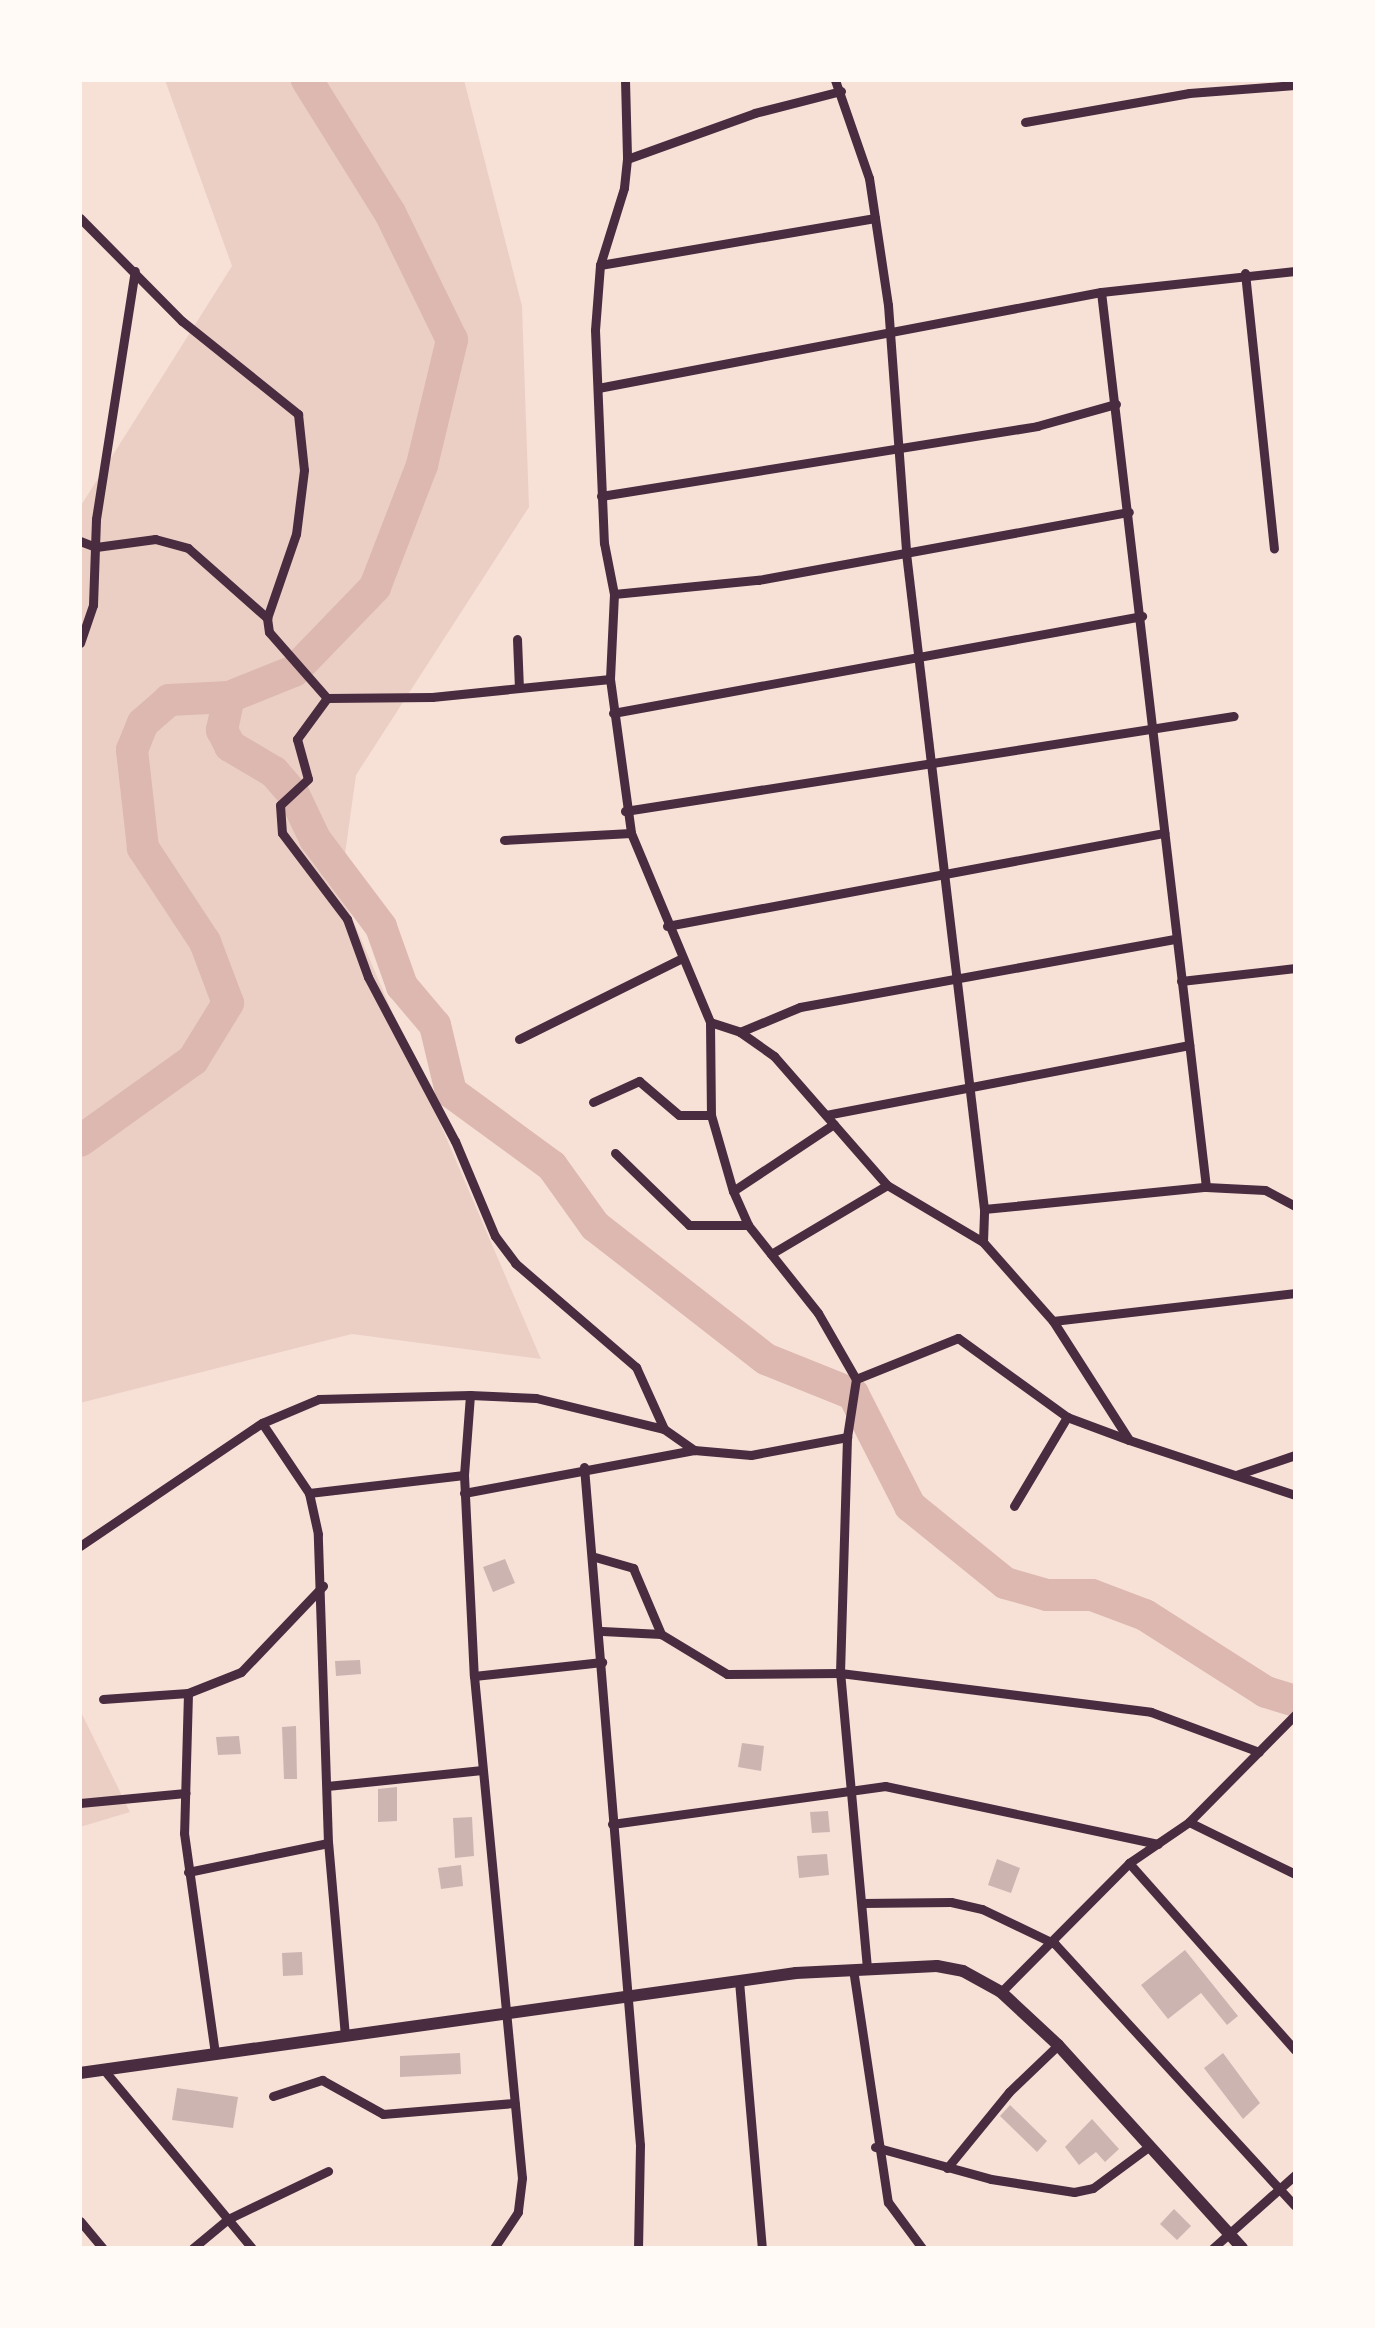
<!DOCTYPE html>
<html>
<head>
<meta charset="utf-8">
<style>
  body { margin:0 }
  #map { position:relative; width:1375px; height:2328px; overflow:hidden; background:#f7e1d7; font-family:Raleway,sans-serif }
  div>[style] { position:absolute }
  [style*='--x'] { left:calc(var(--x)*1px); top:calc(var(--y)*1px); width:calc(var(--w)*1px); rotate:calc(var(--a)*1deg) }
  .green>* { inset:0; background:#ebcfc5 }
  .river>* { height:32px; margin:-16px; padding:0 16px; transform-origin:16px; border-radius:16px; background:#dcb8b0 }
  .building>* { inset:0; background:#ccb4b1 }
  .minor>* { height:9px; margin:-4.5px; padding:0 4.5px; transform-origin:4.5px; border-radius:4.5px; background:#4a2c40 }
  .secondary>* { height:12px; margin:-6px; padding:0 6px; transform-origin:6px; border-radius:6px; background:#4a2c40 }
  span { translate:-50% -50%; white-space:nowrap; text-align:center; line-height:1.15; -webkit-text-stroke:8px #fffaf5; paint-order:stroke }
  .frame { position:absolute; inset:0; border:82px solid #fffaf5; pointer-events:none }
</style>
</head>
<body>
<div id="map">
  <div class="green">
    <i style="clip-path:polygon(165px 80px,464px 80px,522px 306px,529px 507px,356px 775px,340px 890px,541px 1359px,352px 1334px,80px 1403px,80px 507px,232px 266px)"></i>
    <i style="clip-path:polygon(80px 1710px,130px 1812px,80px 1827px)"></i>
  </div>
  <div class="river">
    <i style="--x:229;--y:697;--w:34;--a:102"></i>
    <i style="--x:222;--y:730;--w:18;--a:63"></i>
    <i style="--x:230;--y:746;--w:51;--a:30.6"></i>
    <i style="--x:274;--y:772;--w:30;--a:49"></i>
    <i style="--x:294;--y:795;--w:49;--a:64.5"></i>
    <i style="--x:315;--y:839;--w:110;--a:53.1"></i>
    <i style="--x:381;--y:927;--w:63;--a:70.4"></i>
    <i style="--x:402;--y:986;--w:51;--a:49.8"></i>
    <i style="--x:435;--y:1025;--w:69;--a:76.6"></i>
    <i style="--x:451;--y:1092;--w:125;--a:36.2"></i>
    <i style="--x:552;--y:1166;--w:74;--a:54.4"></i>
    <i style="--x:595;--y:1226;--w:217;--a:37.9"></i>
    <i style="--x:766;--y:1359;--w:94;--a:21.9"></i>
    <i style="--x:853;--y:1394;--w:126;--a:63"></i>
    <i style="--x:910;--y:1506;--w:122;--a:39"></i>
    <i style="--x:1005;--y:1583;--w:44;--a:15.9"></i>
    <i style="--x:1047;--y:1595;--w:45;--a:0"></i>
    <i style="--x:1092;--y:1595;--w:57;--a:20.7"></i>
    <i style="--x:1145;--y:1615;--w:143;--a:32.5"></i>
    <i style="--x:1266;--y:1692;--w:30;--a:17"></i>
    <i style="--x:80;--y:1141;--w:139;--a:-35.6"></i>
    <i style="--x:193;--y:1060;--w:67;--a:-58.4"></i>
    <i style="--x:228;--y:1003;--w:65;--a:-110.7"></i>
    <i style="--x:205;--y:942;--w:113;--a:-123.4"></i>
    <i style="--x:143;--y:848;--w:99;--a:-96.4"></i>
    <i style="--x:132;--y:750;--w:29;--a:-68"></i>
    <i style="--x:143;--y:723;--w:35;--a:-41"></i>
    <i style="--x:169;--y:700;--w:60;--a:-2.9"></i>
    <i style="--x:229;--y:697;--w:70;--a:-21.8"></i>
    <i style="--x:294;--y:671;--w:117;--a:-46"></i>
    <i style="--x:375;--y:587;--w:131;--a:-68.9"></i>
    <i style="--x:422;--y:465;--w:129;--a:-76.5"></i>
    <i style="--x:452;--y:340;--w:141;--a:-116"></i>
    <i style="--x:390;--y:213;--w:157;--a:-122"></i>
  </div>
  <div class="building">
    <i style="clip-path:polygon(505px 1559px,515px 1583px,493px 1592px,483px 1567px)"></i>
    <i style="clip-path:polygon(360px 1660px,361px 1674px,336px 1676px,335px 1661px)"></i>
    <i style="clip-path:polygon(296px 1726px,297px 1779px,284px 1779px,282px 1727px)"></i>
    <i style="clip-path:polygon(239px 1736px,241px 1754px,218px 1755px,216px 1737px)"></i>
    <i style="clip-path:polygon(742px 1743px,764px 1746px,761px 1771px,738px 1767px)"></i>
    <i style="clip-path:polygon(397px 1787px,397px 1821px,378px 1822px,378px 1789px)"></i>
    <i style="clip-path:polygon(828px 1811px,830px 1832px,812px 1833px,810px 1812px)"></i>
    <i style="clip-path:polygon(472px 1817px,474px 1856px,455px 1858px,453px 1818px)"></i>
    <i style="clip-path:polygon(827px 1854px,829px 1875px,799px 1878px,797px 1856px)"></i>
    <i style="clip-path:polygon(997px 1859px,1020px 1868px,1011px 1893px,988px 1885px)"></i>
    <i style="clip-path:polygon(461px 1865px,463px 1886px,441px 1889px,438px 1868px)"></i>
    <i style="clip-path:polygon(1185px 1950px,1238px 2016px,1227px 2025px,1201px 1993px,1168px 2019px,1141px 1985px)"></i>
    <i style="clip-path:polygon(302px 1952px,303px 1975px,283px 1976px,282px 1953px)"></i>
    <i style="clip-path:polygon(460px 2053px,461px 2074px,400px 2077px,400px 2056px)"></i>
    <i style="clip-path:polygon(1223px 2053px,1260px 2103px,1243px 2119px,1204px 2068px)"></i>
    <i style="clip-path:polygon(177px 2088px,238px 2097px,233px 2128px,172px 2120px)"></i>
    <i style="clip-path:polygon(1010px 2105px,1047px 2141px,1037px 2152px,1000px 2116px)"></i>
    <i style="clip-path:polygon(1092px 2119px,1119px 2149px,1105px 2162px,1096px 2152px,1079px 2165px,1065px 2147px)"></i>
    <i style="clip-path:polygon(1174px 2209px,1191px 2226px,1177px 2240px,1160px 2224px)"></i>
  </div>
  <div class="minor">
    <i style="--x:625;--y:80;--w:79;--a:88.5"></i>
    <i style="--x:835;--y:80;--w:104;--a:70.9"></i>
    <i style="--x:869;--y:178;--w:128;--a:81.5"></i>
    <i style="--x:888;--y:305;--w:249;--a:85.8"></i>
    <i style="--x:906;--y:553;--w:661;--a:83.22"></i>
    <i style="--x:984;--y:1209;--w:223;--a:-5.7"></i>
    <i style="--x:1206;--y:1187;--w:59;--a:2.9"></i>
    <i style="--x:1265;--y:1190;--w:34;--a:28"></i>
    <i style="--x:841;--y:91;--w:89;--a:165.7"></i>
    <i style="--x:755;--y:113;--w:136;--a:160.2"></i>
    <i style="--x:627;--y:159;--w:29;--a:96"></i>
    <i style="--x:624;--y:188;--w:81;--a:107.3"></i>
    <i style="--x:600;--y:265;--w:65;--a:94.4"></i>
    <i style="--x:595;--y:330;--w:213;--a:87.6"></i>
    <i style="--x:604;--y:543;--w:52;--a:78.9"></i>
    <i style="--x:614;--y:594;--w:85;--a:92.7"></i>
    <i style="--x:610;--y:679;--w:155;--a:82.2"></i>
    <i style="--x:631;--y:833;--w:205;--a:67.3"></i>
    <i style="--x:710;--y:1022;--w:32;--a:18"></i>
    <i style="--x:740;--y:1032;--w:42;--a:35.2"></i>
    <i style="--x:774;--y:1056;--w:171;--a:48.8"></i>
    <i style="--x:887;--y:1185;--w:112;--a:30.7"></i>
    <i style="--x:983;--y:1242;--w:106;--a:48.5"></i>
    <i style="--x:1053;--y:1321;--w:141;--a:57.4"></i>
    <i style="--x:1129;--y:1440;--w:175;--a:18.3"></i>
    <i style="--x:1025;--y:122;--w:167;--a:-10"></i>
    <i style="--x:1189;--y:93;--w:106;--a:-4.3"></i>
    <i style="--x:80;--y:218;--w:145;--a:45.3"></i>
    <i style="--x:182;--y:321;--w:149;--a:38.7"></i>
    <i style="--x:298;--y:414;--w:56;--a:83.9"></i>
    <i style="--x:304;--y:470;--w:64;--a:97.1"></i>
    <i style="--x:296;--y:534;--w:89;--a:109"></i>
    <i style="--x:267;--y:618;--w:14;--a:82"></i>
    <i style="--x:269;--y:632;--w:88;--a:48.7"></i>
    <i style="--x:327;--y:698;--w:105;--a:-0.5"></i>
    <i style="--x:432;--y:697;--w:179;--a:-5.8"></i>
    <i style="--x:600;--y:265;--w:279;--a:-9.7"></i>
    <i style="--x:1245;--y:273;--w:277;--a:84"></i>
    <i style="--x:598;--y:388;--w:512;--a:-10.81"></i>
    <i style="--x:601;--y:496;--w:442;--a:-9.1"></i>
    <i style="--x:1037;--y:426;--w:82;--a:-15.6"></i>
    <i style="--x:80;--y:541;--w:17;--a:21"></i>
    <i style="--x:96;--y:547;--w:60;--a:-7.7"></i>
    <i style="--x:155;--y:539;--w:34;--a:15"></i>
    <i style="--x:188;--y:548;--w:106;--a:41.5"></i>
    <i style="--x:614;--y:594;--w:145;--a:-5.6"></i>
    <i style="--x:758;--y:580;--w:377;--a:-10.4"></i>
    <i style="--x:517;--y:639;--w:49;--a:87.7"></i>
    <i style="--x:80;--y:643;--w:40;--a:-71.1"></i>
    <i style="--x:93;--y:605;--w:86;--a:-88"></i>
    <i style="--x:96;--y:519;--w:251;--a:-81.1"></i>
    <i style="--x:327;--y:698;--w:51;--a:126.2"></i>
    <i style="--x:297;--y:739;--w:41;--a:74.6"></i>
    <i style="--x:308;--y:779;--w:38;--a:137"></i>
    <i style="--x:280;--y:805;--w:28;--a:86"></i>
    <i style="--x:282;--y:833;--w:108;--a:52.9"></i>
    <i style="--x:347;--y:919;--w:62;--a:70.1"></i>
    <i style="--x:368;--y:977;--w:186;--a:62.1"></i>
    <i style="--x:455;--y:1141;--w:103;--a:67.2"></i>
    <i style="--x:495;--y:1236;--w:34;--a:53"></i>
    <i style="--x:515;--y:1263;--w:160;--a:40.7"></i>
    <i style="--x:636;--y:1367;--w:68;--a:65.7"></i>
    <i style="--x:613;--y:713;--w:538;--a:-10.39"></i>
    <i style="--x:625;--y:811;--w:616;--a:-8.87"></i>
    <i style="--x:504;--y:840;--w:127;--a:-3.2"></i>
    <i style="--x:667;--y:926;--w:506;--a:-10.6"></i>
    <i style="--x:1181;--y:981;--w:115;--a:-6.5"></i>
    <i style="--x:710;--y:1022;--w:93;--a:89.4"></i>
    <i style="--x:711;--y:1115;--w:79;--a:73.9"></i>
    <i style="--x:733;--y:1191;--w:37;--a:66"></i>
    <i style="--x:748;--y:1225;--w:112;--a:51.5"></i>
    <i style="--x:818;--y:1313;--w:76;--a:60.1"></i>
    <i style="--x:856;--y:1379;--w:110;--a:-21.9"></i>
    <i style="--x:958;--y:1338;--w:135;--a:35.9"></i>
    <i style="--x:1067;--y:1417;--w:66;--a:20.4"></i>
    <i style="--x:740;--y:1032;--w:65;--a:-22.6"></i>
    <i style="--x:800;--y:1007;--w:382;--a:-10.3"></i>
    <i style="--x:519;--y:1039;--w:180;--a:-26.4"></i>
    <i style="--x:593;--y:1102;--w:51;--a:-24.5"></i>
    <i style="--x:639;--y:1081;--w:52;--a:40.4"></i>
    <i style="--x:679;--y:1115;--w:32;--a:0"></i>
    <i style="--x:826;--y:1115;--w:370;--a:-10.9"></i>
    <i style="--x:615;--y:1153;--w:103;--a:44.2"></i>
    <i style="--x:689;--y:1225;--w:59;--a:0"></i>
    <i style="--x:1206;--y:1187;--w:901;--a:-96.69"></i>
    <i style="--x:1101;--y:292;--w:195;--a:-6.2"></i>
    <i style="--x:733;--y:1191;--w:121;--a:-33.6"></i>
    <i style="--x:983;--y:1242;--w:33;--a:-88"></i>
    <i style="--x:771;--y:1254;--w:135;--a:-30.7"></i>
    <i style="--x:1053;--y:1321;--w:244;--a:-6.6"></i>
    <i style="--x:470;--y:1395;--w:66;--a:2.6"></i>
    <i style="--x:536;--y:1398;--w:132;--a:13.6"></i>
    <i style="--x:664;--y:1429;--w:37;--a:35"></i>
    <i style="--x:694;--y:1450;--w:57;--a:5"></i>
    <i style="--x:751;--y:1455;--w:98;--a:-10.6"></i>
    <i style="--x:584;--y:1467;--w:680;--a:85.28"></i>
    <i style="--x:640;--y:2145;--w:103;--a:91.1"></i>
    <i style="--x:1236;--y:1475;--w:62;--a:-18.7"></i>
    <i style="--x:309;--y:1493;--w:156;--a:-6.6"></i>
    <i style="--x:464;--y:1493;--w:234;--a:-10.6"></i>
    <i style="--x:1014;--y:1506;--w:104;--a:-59.2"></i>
    <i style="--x:80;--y:1546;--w:220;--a:-34.1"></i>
    <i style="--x:595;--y:1557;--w:40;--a:16"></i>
    <i style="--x:633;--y:1568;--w:72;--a:67"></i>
    <i style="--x:602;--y:1631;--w:59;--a:2.9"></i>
    <i style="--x:661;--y:1634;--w:77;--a:31.2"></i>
    <i style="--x:727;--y:1674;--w:113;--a:-0.5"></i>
    <i style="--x:840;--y:1673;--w:236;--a:-88.3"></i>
    <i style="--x:847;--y:1437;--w:59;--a:-81.2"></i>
    <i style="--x:474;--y:1676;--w:129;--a:-6.2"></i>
    <i style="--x:188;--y:1693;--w:140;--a:91.6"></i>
    <i style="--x:184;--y:1833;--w:223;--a:82"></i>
    <i style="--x:103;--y:1699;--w:85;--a:-4"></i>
    <i style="--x:188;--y:1693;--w:57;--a:-21.6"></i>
    <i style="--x:241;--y:1672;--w:119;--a:-46.4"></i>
    <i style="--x:327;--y:1786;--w:156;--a:-5.9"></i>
    <i style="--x:80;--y:1803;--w:106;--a:-5.4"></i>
    <i style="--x:1189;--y:1822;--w:118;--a:26.1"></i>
    <i style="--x:612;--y:1824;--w:276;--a:-7.9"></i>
    <i style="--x:885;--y:1786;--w:279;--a:12"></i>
    <i style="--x:1129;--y:1863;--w:250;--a:48.4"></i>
    <i style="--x:188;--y:1872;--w:143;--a:-11.7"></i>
    <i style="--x:862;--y:1903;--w:89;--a:-0.6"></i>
    <i style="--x:951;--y:1902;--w:32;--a:13"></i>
    <i style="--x:982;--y:1909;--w:81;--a:25.6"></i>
    <i style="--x:1055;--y:1944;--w:355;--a:47.5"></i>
    <i style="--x:867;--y:1968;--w:296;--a:-95.2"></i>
    <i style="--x:840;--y:1673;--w:313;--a:7.1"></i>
    <i style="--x:1151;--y:1712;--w:115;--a:20.3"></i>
    <i style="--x:853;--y:1969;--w:236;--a:81.5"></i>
    <i style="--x:888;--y:2202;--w:57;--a:53.5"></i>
    <i style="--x:739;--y:1981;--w:268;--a:85.1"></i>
    <i style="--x:1001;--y:1992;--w:182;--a:-45.2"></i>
    <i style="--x:1129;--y:1863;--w:73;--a:-34.3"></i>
    <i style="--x:1189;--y:1822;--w:151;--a:-45.3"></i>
    <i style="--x:345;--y:2036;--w:194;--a:-95"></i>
    <i style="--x:328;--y:1843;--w:309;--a:-91.9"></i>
    <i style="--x:318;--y:1534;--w:42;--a:-102.4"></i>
    <i style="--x:309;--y:1493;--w:84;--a:-123.9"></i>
    <i style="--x:262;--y:1423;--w:62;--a:-22.8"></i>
    <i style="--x:319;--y:1399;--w:151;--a:-1.5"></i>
    <i style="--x:470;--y:1395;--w:80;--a:94.3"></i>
    <i style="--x:464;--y:1475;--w:201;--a:87.2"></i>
    <i style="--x:474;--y:1676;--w:504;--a:84.54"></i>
    <i style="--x:522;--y:2178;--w:34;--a:97"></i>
    <i style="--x:518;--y:2212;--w:43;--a:123.7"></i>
    <i style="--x:104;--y:2070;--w:231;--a:50.3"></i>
    <i style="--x:273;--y:2096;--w:52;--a:-18.1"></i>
    <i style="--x:322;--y:2080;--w:70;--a:29.1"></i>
    <i style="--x:383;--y:2114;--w:132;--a:-4.8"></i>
    <i style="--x:875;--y:2147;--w:120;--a:15.4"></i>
    <i style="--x:991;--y:2179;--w:84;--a:8.9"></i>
    <i style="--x:1074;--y:2192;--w:19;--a:-12"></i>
    <i style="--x:1093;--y:2188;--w:67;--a:-36.5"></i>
    <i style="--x:947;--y:2168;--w:98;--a:-50.8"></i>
    <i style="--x:1009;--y:2092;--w:68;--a:-43.8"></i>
    <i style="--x:80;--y:2221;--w:35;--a:50"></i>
    <i style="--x:193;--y:2248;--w:45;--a:-39.6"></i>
    <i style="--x:228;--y:2219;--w:111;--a:-25.6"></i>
    <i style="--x:1213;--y:2248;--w:110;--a:-41.7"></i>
  </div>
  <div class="secondary">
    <i style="--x:80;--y:2073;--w:723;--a:-7.95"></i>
    <i style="--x:796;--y:1973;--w:141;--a:-2.8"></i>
    <i style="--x:937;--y:1966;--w:26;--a:11"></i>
    <i style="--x:963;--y:1971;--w:43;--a:28.9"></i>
    <i style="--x:1001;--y:1992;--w:78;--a:42.9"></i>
    <i style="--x:1058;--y:2045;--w:274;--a:47.8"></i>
  </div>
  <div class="frame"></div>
</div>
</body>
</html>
